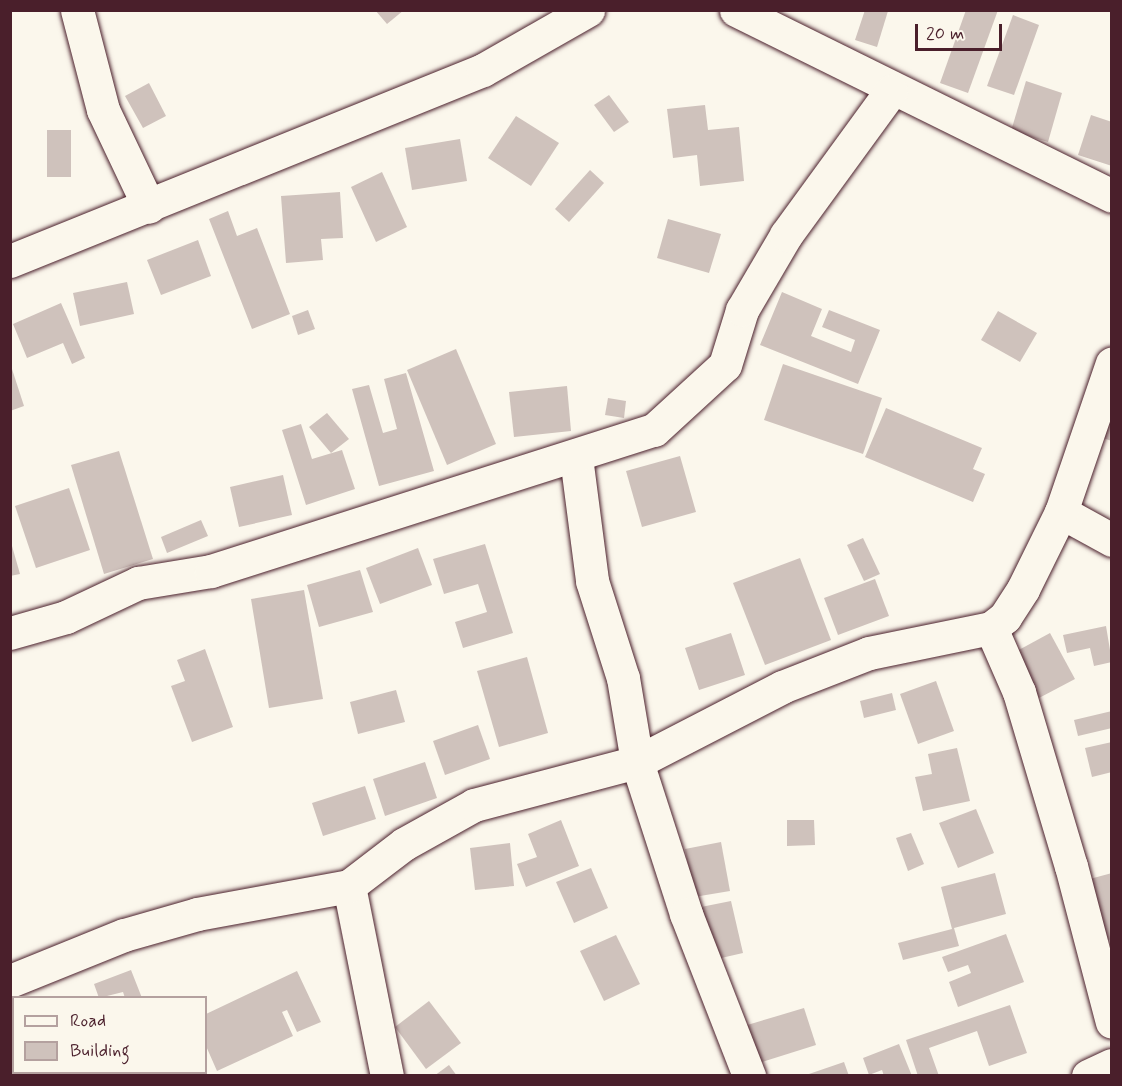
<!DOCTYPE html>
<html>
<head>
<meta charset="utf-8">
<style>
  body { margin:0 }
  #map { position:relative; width:1122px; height:1086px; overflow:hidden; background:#fbf7ec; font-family:Mynerve,sans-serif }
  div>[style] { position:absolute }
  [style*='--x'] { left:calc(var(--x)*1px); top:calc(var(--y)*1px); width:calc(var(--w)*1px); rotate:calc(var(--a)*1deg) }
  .building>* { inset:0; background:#cfc2bc }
  .roads { filter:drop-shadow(0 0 2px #4a1f2b) drop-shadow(0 0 2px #4a1f2b) }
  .street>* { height:33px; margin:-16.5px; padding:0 16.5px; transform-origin:16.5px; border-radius:16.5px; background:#fbf7ec }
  span { translate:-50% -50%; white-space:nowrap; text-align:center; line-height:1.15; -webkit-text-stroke:5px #fbf7ec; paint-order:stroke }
  .frame { position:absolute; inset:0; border:12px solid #4a1f2b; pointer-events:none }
  .legend { position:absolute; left:12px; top:996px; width:195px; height:78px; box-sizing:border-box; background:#fbf7ec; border:2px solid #b4a19f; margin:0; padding:8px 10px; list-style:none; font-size:18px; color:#4a1f2b }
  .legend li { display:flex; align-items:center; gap:12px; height:30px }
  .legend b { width:30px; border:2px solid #b4a19f }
  .scale { position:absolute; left:915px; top:24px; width:87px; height:27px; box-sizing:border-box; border:3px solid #4a1f2b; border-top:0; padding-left:8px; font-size:18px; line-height:21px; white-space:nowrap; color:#4a1f2b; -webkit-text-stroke:4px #fbf7ec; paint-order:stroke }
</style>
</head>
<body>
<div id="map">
  <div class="building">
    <i style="clip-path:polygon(375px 10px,404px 10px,387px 24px)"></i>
    <i style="clip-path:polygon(865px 10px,888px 11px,877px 47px,855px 40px)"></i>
    <i style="clip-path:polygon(966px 10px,998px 10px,968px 93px,940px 83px)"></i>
    <i style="clip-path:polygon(1013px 15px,1039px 25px,1014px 95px,987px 86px)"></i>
    <i style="clip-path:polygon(1026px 81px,1062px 93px,1048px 142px,1011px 131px)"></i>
    <i style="clip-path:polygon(149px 83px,166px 116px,143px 128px,125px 96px)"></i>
    <i style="clip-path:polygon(609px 95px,629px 122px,614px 132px,594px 105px)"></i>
    <i style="clip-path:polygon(705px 105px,708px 130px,739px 127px,744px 181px,700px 186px,697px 155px,673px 158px,667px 109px)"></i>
    <i style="clip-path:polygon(1091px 115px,1112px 122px,1112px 166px,1078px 155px)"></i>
    <i style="clip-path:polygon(516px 116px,559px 143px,531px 186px,488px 158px)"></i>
    <i style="clip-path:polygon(47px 130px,71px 130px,71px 177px,47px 177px)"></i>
    <i style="clip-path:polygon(460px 139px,467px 181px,412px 190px,405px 148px)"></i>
    <i style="clip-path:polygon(590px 170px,604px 183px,569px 222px,555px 209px)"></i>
    <i style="clip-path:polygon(382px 172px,407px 227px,376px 242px,351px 187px)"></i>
    <i style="clip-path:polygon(340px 192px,343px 238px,321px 239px,323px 260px,286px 263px,281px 196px)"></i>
    <i style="clip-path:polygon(228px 211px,237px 236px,257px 228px,290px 314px,252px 329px,209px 219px)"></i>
    <i style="clip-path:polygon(668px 219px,721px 234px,709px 273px,657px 258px)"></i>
    <i style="clip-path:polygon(198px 240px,211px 276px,161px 295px,147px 260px)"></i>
    <i style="clip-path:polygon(127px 282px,134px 314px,80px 326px,73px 293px)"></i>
    <i style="clip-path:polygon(782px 292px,822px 309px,811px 336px,851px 352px,855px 340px,822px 327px,829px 310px,880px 330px,858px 384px,760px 345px)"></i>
    <i style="clip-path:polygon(61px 303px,85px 358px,72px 364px,63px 343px,27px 358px,13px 324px)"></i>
    <i style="clip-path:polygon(308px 310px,315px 329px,298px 335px,292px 316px)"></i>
    <i style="clip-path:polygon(998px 311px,1037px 333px,1020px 362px,981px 340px)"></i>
    <i style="clip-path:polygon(456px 349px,496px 444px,447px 465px,407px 370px)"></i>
    <i style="clip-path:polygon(783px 364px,882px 398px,863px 454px,764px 420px)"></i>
    <i style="clip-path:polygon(11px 366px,24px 406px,10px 411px,10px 367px)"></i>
    <i style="clip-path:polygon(406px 373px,434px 471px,379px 486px,352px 389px,369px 385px,383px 433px,397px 429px,384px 379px)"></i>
    <i style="clip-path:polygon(567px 386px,571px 431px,514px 437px,509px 392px)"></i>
    <i style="clip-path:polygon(1112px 387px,1112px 441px,1096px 436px)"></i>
    <i style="clip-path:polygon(608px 398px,626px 401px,624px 418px,605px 415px)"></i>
    <i style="clip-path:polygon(886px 408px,982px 448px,973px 469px,985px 474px,973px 502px,865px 457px)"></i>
    <i style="clip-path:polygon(327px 413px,349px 439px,331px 453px,309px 427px)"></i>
    <i style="clip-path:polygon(301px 424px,312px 459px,342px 450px,355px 489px,306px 505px,282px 430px)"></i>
    <i style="clip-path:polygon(119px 451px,153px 559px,104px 574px,71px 465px)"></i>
    <i style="clip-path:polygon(680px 456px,696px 512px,642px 527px,626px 471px)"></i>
    <i style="clip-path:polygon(283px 475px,292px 515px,239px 527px,230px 487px)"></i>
    <i style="clip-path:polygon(69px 488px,90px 550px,36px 568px,15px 506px)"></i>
    <i style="clip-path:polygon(201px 520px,208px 536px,167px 553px,161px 537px)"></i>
    <i style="clip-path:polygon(863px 538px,880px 574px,864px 581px,847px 545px)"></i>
    <i style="clip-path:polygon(10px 539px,20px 574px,10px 576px)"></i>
    <i style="clip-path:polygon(485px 544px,513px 633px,463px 648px,455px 622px,487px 612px,478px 584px,444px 594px,433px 559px)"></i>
    <i style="clip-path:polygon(418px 548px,432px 585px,380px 604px,366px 568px)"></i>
    <i style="clip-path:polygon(800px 558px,831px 640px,765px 665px,733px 583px)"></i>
    <i style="clip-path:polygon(360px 570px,373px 612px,319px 627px,307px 585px)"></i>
    <i style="clip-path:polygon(875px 579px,889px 616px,838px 635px,824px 598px)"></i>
    <i style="clip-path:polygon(304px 590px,323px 699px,269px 708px,251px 599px)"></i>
    <i style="clip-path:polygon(1106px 626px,1112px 662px,1094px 666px,1090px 648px,1067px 653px,1063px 635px)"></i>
    <i style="clip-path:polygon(731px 633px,745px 675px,699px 690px,685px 648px)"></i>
    <i style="clip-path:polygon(1050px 633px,1075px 679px,1039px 698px,1015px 652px)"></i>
    <i style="clip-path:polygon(205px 649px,233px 727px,192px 742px,171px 686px,185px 681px,177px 660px)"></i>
    <i style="clip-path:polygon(527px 657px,548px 733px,499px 747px,477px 671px)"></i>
    <i style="clip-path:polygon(936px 681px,954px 731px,918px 744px,900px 694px)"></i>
    <i style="clip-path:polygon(396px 690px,405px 722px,358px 734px,350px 702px)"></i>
    <i style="clip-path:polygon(892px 693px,896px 710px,864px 718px,860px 701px)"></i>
    <i style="clip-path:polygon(1112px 711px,1112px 728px,1078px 736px,1074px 720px)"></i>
    <i style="clip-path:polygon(478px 725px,490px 759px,445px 775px,433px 741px)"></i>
    <i style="clip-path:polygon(1112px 742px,1112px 772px,1092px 777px,1085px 748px)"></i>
    <i style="clip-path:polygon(957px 748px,970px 801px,923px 811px,915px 777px,932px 774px,928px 754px)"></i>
    <i style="clip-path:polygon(425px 762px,437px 798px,385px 816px,373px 779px)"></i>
    <i style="clip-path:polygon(365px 786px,376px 819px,323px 836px,312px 803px)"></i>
    <i style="clip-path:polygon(976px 809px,994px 853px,958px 868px,939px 823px)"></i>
    <i style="clip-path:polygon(561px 820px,579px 866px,526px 887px,517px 864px,537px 857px,528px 834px)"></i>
    <i style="clip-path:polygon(787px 820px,814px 820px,815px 845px,787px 846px)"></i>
    <i style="clip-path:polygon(911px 833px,924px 864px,908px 871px,896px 838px)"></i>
    <i style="clip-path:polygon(721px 842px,730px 891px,694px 897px,685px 849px)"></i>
    <i style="clip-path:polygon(510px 843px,514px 886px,475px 890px,470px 848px)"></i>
    <i style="clip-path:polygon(591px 868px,608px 908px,574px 923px,556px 882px)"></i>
    <i style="clip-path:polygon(995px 873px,1006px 914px,954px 928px,959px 946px,903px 960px,898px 943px,952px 929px,941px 887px)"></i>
    <i style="clip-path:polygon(1112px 873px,1112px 939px,1104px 941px,1086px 880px)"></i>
    <i style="clip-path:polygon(731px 901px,743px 953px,708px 961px,696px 908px)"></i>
    <i style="clip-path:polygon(1006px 934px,1024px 982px,958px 1007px,949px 982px,971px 973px,968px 965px,948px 972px,942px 957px)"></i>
    <i style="clip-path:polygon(616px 935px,640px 984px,604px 1001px,580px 951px)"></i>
    <i style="clip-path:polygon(131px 970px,142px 998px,125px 998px,123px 992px,99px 998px,94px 984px)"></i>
    <i style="clip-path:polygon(297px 971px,321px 1022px,297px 1032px,287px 1010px,282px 1012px,293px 1036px,217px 1071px,206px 1046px,206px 1014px)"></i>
    <i style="clip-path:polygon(429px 1001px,461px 1043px,426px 1069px,395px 1027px)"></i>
    <i style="clip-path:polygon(1010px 1005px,1027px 1053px,989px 1066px,977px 1031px,929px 1048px,939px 1076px,918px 1076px,906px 1040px)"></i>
    <i style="clip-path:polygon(804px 1008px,816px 1045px,756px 1064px,744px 1026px)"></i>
    <i style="clip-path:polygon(899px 1044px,912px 1076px,884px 1076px,882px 1070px,869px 1075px,863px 1058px)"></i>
    <i style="clip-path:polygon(844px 1062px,849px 1076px,806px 1076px,806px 1075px)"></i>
    <i style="clip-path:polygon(449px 1065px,457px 1076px,434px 1076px)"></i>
  </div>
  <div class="roads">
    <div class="street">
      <i style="--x:77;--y:10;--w:103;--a:75.4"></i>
      <i style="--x:103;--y:110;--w:107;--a:64.6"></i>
      <i style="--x:736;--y:10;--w:419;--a:26.3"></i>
      <i style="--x:10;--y:261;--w:510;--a:-21.99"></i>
      <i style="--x:483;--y:70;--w:121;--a:-29.7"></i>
      <i style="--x:576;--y:457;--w:125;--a:82.6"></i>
      <i style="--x:592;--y:581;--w:102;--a:72.3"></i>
      <i style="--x:623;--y:678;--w:85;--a:80.5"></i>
      <i style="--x:637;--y:762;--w:160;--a:72.1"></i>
      <i style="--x:686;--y:914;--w:174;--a:68.7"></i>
      <i style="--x:1061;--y:512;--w:58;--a:28.8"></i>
      <i style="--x:991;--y:628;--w:70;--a:66.4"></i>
      <i style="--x:1019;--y:692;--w:182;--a:73.4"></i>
      <i style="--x:1071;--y:866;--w:161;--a:75.3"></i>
      <i style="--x:10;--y:633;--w:58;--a:-15.9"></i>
      <i style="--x:66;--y:617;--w:80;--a:-25.3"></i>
      <i style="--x:138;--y:583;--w:74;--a:-9.3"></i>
      <i style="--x:211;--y:571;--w:465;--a:-17.7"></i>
      <i style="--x:654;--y:430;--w:96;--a:-42.5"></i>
      <i style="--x:725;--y:365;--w:58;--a:-72.8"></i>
      <i style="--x:742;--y:310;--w:87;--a:-59.6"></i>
      <i style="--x:786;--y:235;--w:178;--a:-53.9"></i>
      <i style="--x:349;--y:886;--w:194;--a:78.7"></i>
      <i style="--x:10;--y:981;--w:123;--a:-22"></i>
      <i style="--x:124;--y:935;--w:76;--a:-16"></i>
      <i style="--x:197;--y:914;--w:155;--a:-10.4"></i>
      <i style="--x:349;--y:886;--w:69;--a:-37.4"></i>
      <i style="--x:404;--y:844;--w:80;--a:-29.1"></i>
      <i style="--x:474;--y:805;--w:169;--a:-14.8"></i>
      <i style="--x:637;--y:762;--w:163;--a:-27.3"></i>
      <i style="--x:782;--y:687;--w:93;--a:-21.3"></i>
      <i style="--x:869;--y:653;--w:125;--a:-11.6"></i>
      <i style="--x:991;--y:628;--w:18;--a:-38"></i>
      <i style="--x:1005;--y:617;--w:33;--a:-57"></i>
      <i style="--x:1023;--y:589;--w:86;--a:-63.7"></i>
      <i style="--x:1061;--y:512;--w:157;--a:-71.1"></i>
      <i style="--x:36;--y:1072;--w:4;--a:63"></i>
      <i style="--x:1088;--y:1076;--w:26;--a:-25"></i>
    </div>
  </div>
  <div class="frame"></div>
  <ul class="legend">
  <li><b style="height:8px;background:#fbf7ec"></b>Road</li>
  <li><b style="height:16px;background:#cfc2bc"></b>Building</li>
  </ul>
  <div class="scale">20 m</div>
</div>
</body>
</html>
